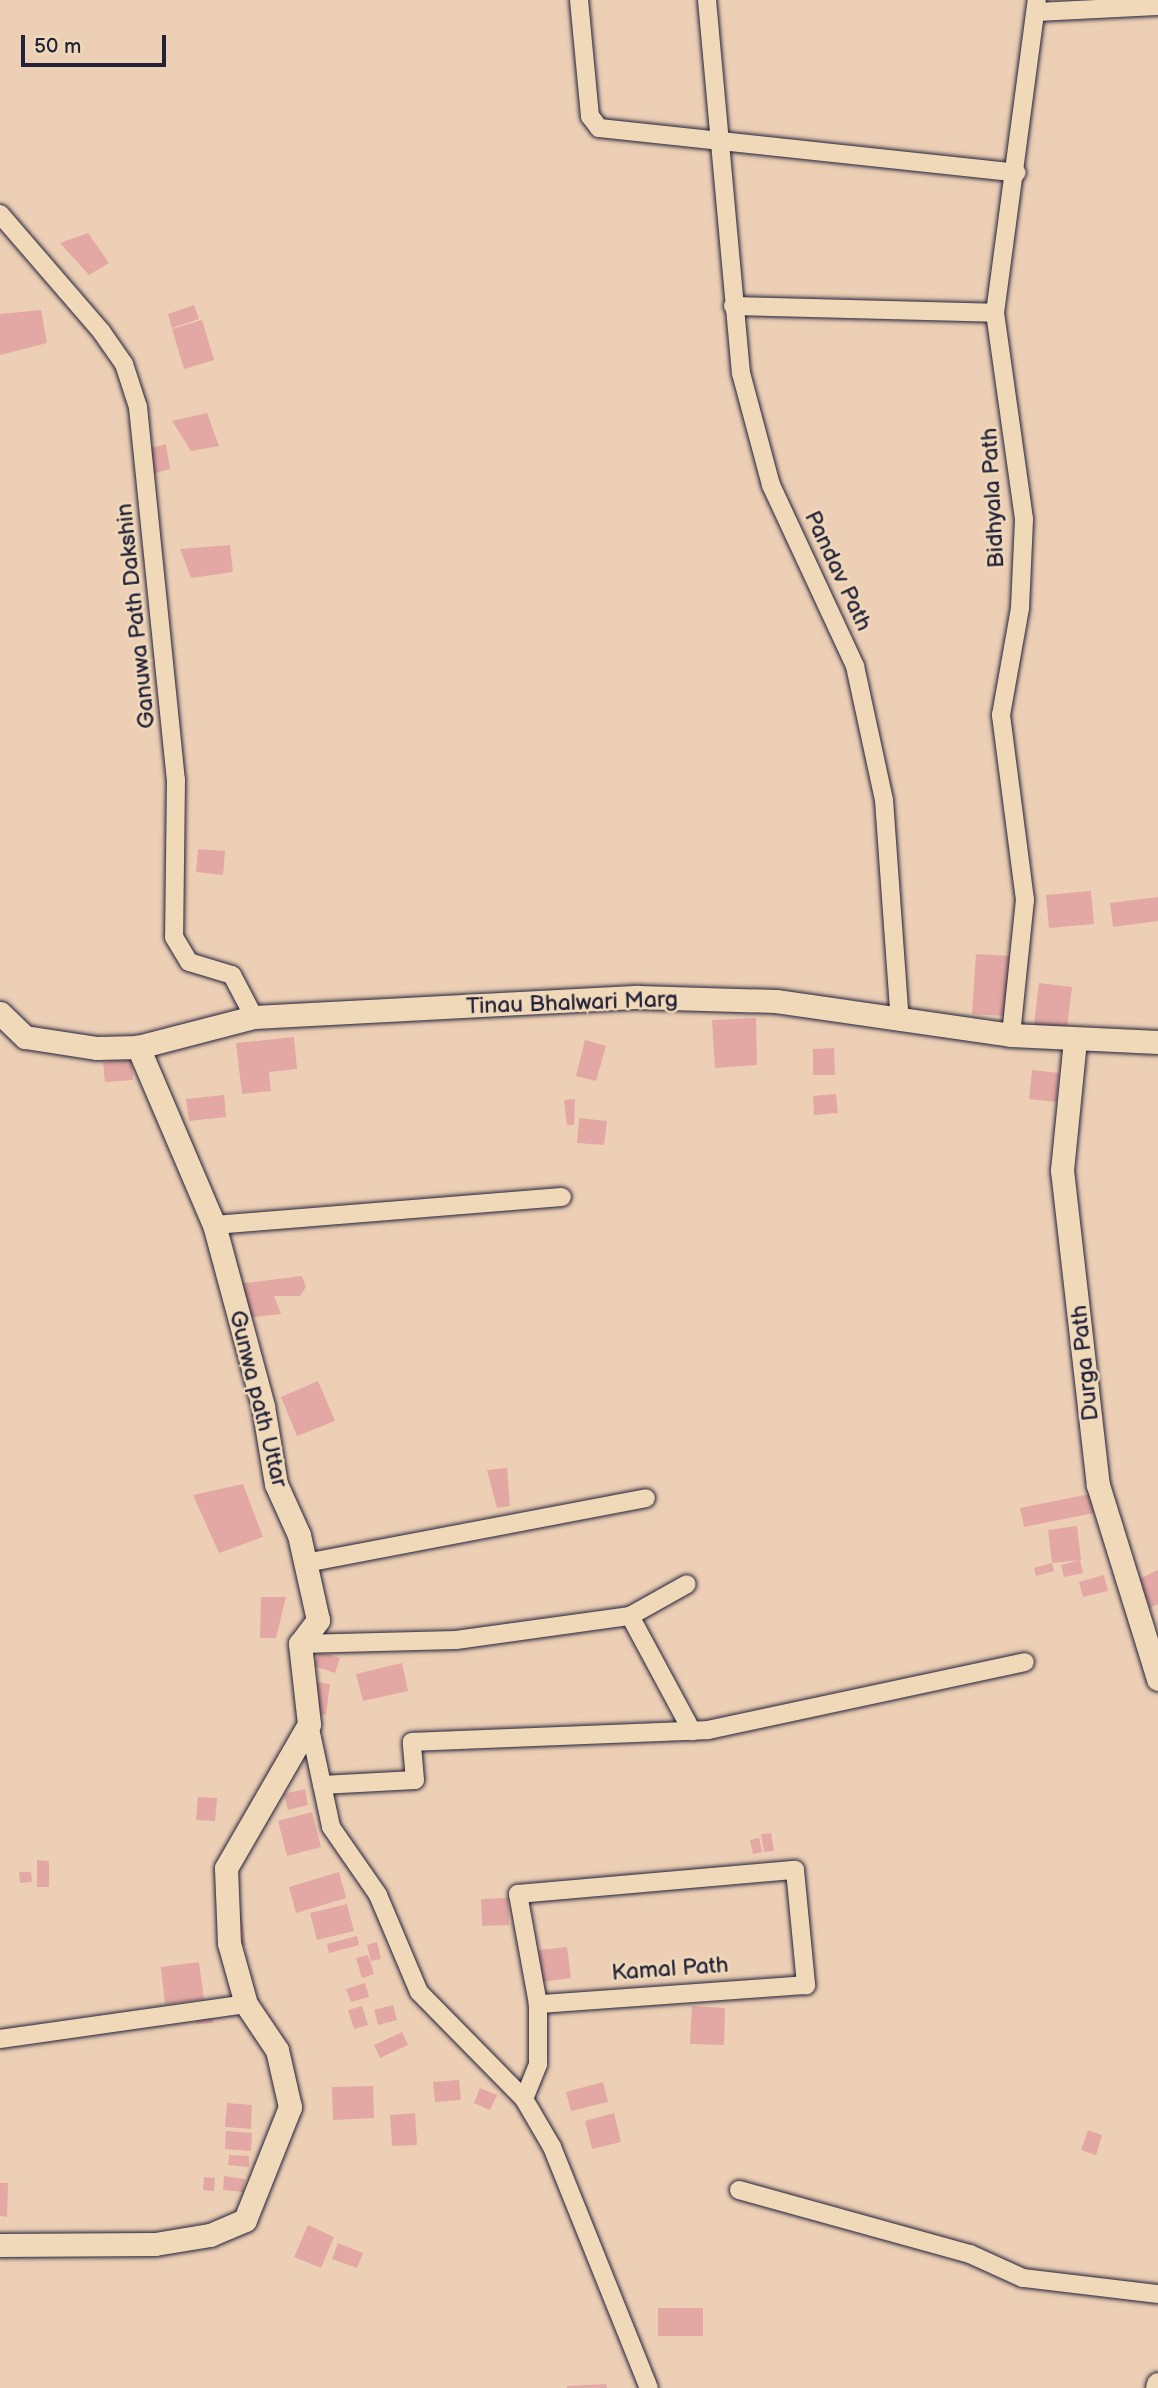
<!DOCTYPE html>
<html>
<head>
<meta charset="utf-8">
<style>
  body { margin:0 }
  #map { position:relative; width:1158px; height:2388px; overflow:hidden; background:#edcfb5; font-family:"Balsamiq Sans",sans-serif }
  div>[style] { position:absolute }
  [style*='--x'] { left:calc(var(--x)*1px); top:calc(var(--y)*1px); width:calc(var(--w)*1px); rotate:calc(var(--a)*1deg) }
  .building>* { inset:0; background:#e3a8a3 }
  .roads { filter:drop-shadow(0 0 2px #22223b) drop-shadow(0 0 2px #22223b) }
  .minor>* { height:18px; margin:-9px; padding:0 9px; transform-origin:9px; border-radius:9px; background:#f0d9b9 }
  .tertiary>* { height:23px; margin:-11.5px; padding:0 11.5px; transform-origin:11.5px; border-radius:11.5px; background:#f0d9b9 }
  span { translate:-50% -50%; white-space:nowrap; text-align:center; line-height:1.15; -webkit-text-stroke:5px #f0d9b9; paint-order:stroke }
  .street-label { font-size:23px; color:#22223b }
  .scale { position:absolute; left:21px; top:35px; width:145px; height:32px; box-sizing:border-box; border:4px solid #22223b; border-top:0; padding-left:9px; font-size:21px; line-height:24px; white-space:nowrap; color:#22223b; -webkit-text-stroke:5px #f0d9b9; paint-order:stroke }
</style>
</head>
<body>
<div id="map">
  <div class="building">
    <i style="clip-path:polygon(88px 233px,109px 263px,89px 275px,60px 243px)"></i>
    <i style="clip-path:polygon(194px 305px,199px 319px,172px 328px,168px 314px)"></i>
    <i style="clip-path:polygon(41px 310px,47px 343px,0 355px,0 314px)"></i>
    <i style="clip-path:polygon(202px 320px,214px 360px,184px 369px,172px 329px)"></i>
    <i style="clip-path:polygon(207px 413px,219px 446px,191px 451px,172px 421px)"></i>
    <i style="clip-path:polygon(166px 444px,170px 469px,153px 474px,147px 449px)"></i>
    <i style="clip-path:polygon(230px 545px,233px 572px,191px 578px,180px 549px)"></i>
    <i style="clip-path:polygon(198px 849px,225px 851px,223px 875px,196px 872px)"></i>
    <i style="clip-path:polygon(1091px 891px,1094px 924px,1049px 928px,1046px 895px)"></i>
    <i style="clip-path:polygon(1158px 897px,1158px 921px,1113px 927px,1110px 903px)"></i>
    <i style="clip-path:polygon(976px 954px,1010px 956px,1006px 1016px,972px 1014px)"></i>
    <i style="clip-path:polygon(1039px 983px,1072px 987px,1067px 1028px,1034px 1024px)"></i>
    <i style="clip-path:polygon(756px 1018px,757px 1065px,715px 1068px,712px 1020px)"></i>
    <i style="clip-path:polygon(294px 1037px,297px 1069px,269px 1072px,271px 1091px,242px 1094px,236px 1043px)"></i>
    <i style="clip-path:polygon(585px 1040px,606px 1046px,596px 1081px,576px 1076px)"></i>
    <i style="clip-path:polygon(834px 1048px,835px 1075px,813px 1075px,813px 1049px)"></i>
    <i style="clip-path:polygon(132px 1060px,133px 1080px,105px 1082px,103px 1062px)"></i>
    <i style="clip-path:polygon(1032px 1070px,1059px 1073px,1056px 1102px,1029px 1099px)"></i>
    <i style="clip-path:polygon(836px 1094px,838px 1113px,814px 1115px,813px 1096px)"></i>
    <i style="clip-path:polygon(224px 1095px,226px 1117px,189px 1121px,186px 1099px)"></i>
    <i style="clip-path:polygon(575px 1099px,574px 1125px,567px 1125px,564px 1100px)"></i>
    <i style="clip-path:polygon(579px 1118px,607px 1121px,604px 1145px,577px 1143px)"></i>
    <i style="clip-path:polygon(302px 1276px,306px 1287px,300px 1296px,274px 1296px,281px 1314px,246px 1318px,237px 1284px)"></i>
    <i style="clip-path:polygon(318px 1381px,335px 1421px,297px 1436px,281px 1397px)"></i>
    <i style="clip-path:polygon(507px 1468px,510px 1506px,497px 1508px,487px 1470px)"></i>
    <i style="clip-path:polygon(243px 1484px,263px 1537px,219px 1553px,193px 1495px)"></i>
    <i style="clip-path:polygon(1090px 1494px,1094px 1513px,1024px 1527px,1020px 1508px)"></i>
    <i style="clip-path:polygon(1077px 1526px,1081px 1560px,1052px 1563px,1048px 1530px)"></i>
    <i style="clip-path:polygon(1080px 1560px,1083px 1573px,1064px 1577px,1061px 1565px)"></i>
    <i style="clip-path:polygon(1052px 1563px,1054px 1571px,1036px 1576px,1034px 1568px)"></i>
    <i style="clip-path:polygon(1158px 1570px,1158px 1604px,1150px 1608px,1137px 1580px)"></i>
    <i style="clip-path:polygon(1104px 1575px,1108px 1591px,1083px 1597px,1079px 1582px)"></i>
    <i style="clip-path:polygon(261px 1597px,286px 1597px,276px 1638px,260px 1638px)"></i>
    <i style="clip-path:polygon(319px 1652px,340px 1658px,335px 1673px,314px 1666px)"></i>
    <i style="clip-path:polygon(402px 1663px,408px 1691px,363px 1701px,356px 1674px)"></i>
    <i style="clip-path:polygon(315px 1682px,330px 1684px,326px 1715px,311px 1713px)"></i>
    <i style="clip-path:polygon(305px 1789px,308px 1805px,288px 1810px,284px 1794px)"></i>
    <i style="clip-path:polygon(198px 1797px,217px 1798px,215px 1821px,196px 1820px)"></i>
    <i style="clip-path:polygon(312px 1812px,321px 1847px,287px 1856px,278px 1821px)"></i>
    <i style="clip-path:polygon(771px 1833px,774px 1851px,764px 1852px,761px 1834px)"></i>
    <i style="clip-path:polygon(759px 1838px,762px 1852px,753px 1854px,750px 1840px)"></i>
    <i style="clip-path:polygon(37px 1860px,49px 1861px,49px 1887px,37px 1887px)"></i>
    <i style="clip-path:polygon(19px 1872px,31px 1872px,32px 1882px,20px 1883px)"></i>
    <i style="clip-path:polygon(339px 1872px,346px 1898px,296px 1913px,289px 1887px)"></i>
    <i style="clip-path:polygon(508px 1898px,509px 1925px,482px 1926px,481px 1899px)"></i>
    <i style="clip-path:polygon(347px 1904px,354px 1931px,317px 1940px,310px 1913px)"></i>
    <i style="clip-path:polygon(241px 1912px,246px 1945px,235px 1946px,230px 1913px)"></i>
    <i style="clip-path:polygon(357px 1936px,359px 1945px,329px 1953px,327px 1944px)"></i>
    <i style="clip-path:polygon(377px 1942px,381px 1959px,371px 1961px,367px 1945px)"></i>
    <i style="clip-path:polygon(567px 1947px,571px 1978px,543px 1982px,539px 1950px)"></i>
    <i style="clip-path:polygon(368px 1955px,374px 1974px,362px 1978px,356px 1958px)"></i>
    <i style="clip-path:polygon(199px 1962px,204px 1999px,165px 2004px,161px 1967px)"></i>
    <i style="clip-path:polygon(365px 1983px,369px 1997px,351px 2002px,346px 1989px)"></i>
    <i style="clip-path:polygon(393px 2005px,397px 2020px,378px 2025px,374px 2010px)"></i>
    <i style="clip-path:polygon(362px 2006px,368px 2025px,354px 2029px,348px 2010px)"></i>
    <i style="clip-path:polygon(692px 2006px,725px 2008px,724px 2045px,690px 2044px)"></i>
    <i style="clip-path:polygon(212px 2010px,213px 2023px,196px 2024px,195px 2012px)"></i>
    <i style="clip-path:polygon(402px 2032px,408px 2045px,380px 2058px,374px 2045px)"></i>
    <i style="clip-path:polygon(459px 2080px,461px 2100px,435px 2102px,433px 2082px)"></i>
    <i style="clip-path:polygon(603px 2082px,608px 2102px,571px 2111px,566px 2092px)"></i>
    <i style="clip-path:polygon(373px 2086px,374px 2118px,333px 2120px,332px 2087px)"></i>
    <i style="clip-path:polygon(480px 2088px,497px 2095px,490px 2110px,474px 2103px)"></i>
    <i style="clip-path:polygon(227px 2103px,252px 2105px,251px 2129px,225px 2127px)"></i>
    <i style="clip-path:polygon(415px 2113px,417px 2145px,392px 2146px,390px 2115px)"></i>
    <i style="clip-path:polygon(614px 2113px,621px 2142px,592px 2149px,585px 2121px)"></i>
    <i style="clip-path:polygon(1088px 2130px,1102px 2135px,1096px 2155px,1081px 2150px)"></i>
    <i style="clip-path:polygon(226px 2131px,252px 2133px,251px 2151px,225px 2149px)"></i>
    <i style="clip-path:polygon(229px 2155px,249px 2156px,249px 2167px,228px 2165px)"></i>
    <i style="clip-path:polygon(224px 2176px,245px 2179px,243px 2192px,223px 2190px)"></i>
    <i style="clip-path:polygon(204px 2177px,215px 2178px,214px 2191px,203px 2190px)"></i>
    <i style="clip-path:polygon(0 2183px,8px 2183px,7px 2217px,0 2216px)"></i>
    <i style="clip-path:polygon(308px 2225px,334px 2237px,321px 2268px,294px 2257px)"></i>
    <i style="clip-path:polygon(338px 2243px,363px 2253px,357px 2268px,332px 2259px)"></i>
    <i style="clip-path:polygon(658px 2308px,703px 2308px,703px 2336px,658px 2336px)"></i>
    <i style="clip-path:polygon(606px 2384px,607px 2388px,567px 2388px,567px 2386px)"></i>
  </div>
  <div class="roads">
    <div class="minor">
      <i style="--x:579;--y:0;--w:117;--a:84.6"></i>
      <i style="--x:590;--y:116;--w:15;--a:53"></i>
      <i style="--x:599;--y:128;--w:420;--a:6.1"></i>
      <i style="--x:707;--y:0;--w:375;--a:84.8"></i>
      <i style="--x:741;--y:373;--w:116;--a:75"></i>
      <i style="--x:771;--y:485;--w:200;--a:65.1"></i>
      <i style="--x:855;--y:666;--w:137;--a:77.8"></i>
      <i style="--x:884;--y:800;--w:222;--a:85.9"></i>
      <i style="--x:1036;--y:12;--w:122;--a:-2.8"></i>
      <i style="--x:0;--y:214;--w:155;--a:49.2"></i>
      <i style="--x:101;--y:331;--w:40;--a:55.1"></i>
      <i style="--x:124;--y:364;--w:45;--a:72"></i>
      <i style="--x:138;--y:407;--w:375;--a:84.2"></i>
      <i style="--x:176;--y:780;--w:157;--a:90.7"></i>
      <i style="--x:174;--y:937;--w:29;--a:59"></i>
      <i style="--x:189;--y:962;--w:45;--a:16.8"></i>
      <i style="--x:232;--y:975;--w:47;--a:62.4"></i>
      <i style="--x:733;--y:306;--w:262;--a:1.5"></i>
      <i style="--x:1011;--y:1035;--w:136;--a:-84.1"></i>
      <i style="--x:1025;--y:900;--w:187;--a:-97.4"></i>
      <i style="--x:1001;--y:715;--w:109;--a:-79.9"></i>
      <i style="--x:1020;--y:608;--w:89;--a:-87.4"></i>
      <i style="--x:1024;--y:519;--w:208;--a:-98"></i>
      <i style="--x:995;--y:313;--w:316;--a:-82.4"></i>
      <i style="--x:214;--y:1225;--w:349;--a:-4.6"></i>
      <i style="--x:306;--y:1563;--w:346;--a:-10.8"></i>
      <i style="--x:630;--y:1616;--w:131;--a:61.7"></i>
      <i style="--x:300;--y:1644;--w:156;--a:-1.5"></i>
      <i style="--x:456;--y:1640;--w:176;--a:-7.9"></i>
      <i style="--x:630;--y:1616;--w:65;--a:-29.3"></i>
      <i style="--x:309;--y:1724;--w:105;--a:77.9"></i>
      <i style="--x:331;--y:1827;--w:83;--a:55.3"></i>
      <i style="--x:378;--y:1895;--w:105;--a:67.1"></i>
      <i style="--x:419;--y:1992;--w:150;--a:45.5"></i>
      <i style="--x:524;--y:2099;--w:56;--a:59.7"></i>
      <i style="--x:552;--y:2147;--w:260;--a:68.1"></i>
      <i style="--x:322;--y:1785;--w:93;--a:-3.1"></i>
      <i style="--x:415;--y:1780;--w:38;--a:-95"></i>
      <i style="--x:412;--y:1742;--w:296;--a:-2.3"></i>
      <i style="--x:708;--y:1730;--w:324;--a:-12.1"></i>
      <i style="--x:0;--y:2039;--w:248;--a:-8.1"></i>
      <i style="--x:524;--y:2099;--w:38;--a:-68"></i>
      <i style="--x:538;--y:2064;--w:60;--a:-90"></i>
      <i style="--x:538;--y:2004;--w:112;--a:-100.3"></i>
      <i style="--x:518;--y:1894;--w:278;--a:-5"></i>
      <i style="--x:795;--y:1870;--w:116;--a:84.5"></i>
      <i style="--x:806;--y:1985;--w:269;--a:175.9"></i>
      <i style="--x:739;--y:2190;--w:240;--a:15.5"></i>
      <i style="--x:970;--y:2254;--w:58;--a:24.4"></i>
      <i style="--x:1023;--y:2278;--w:136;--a:6.8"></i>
    </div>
    <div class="tertiary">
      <i style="--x:0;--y:1013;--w:35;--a:44"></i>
      <i style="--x:25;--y:1037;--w:73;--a:8.7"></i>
      <i style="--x:97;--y:1048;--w:41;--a:-1.4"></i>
      <i style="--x:138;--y:1047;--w:120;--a:-14.5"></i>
      <i style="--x:254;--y:1017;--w:385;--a:-3"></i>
      <i style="--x:638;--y:997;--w:138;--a:1.7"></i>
      <i style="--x:776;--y:1001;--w:237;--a:8.2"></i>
      <i style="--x:1011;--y:1035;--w:147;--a:2.7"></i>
      <i style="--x:1075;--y:1040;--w:131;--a:95.7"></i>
      <i style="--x:1062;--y:1170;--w:317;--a:83.5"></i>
      <i style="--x:1098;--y:1485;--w:203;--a:72.8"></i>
      <i style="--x:0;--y:2245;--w:155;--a:-0.4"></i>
      <i style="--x:155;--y:2244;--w:56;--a:-9.3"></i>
      <i style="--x:210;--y:2235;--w:38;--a:-23"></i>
      <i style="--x:245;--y:2220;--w:122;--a:-68.3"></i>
      <i style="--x:290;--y:2107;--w:58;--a:-102.8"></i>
      <i style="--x:277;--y:2050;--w:55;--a:-124"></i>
      <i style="--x:246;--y:2004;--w:63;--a:-105.6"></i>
      <i style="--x:229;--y:1943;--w:75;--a:-92.3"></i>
      <i style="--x:226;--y:1868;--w:166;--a:-60"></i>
      <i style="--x:309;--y:1724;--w:81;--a:-96.4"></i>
      <i style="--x:300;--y:1644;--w:30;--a:-53"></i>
      <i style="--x:318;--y:1620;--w:87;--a:-102.6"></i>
      <i style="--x:299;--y:1535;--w:56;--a:-114.3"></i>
      <i style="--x:276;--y:1484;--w:79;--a:-99.5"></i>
      <i style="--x:263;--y:1406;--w:188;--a:-105.1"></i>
      <i style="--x:214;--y:1225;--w:194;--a:-113.1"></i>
      <i style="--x:1157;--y:2388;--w:4;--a:-76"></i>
    </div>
  </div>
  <div class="street-label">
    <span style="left:993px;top:498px;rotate:-93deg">Bidhyala Path</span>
    <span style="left:838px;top:571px;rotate:65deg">Pandav Path</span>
    <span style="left:136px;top:616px;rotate:-96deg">Ganuwa Path Dakshin</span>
    <span style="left:572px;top:1003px;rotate:-2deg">Tinau Bhalwari Marg</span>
    <span style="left:1085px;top:1363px;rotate:-96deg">Durga Path</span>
    <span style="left:258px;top:1399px;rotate:76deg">Gunwa path Uttar</span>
    <span style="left:670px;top:1969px;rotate:-4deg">Kamal Path</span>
  </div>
  <div class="scale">50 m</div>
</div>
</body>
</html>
